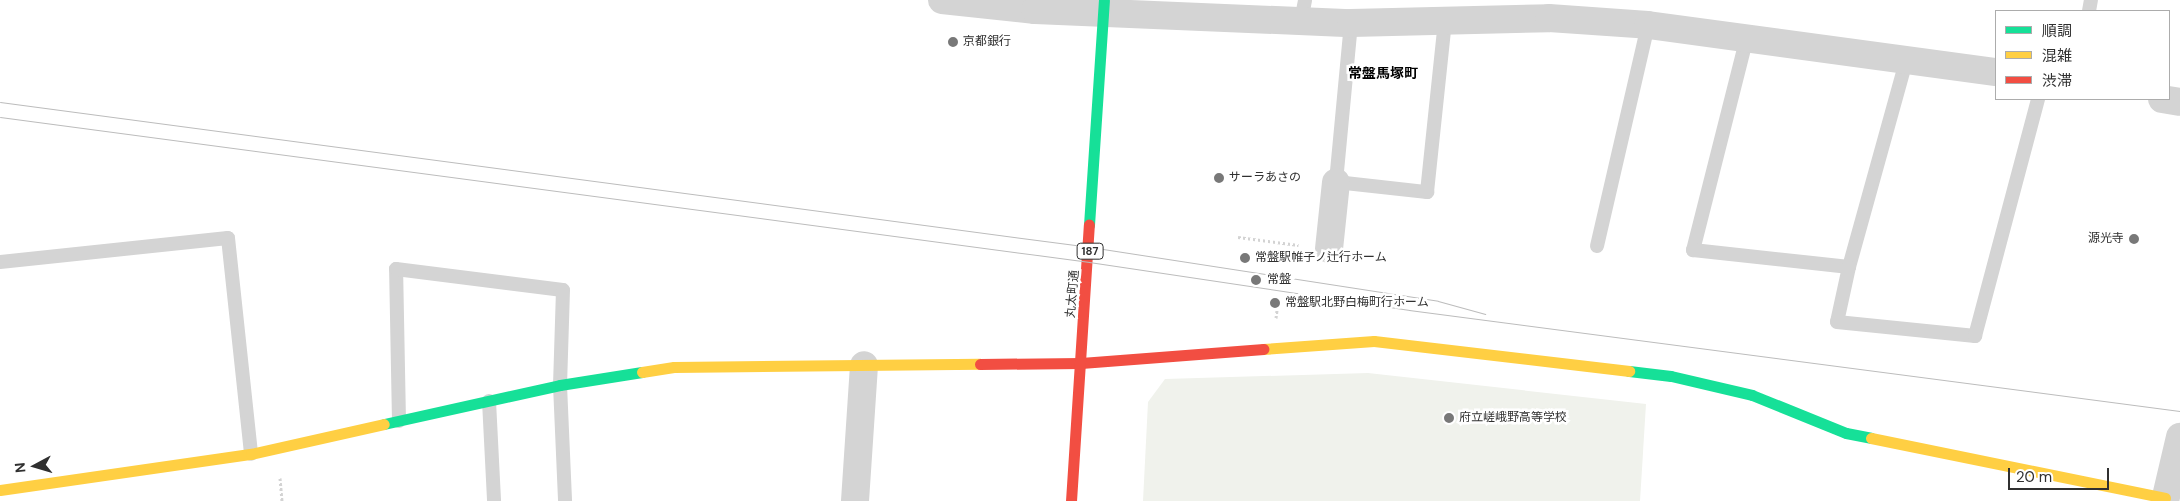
<!DOCTYPE html>
<html>
<head>
<meta charset="utf-8">
<style>
  body { margin:0 }
  #map { position:relative; width:2180px; height:501px; overflow:hidden; background:#fff; font-family:"DM Sans","Noto Sans JP",sans-serif }
  div>[style] { position:absolute }
  [style*='--x'] { left:calc(var(--x)*1px); top:calc(var(--y)*1px); width:calc(var(--w)*1px); rotate:calc(var(--a)*1deg) }
  .green>* { inset:0; background:#f0f2ec }
  .path>* { height:3px; margin-top:-1.5px; transform-origin:0; background:repeating-linear-gradient(90deg,#d3d3d3 0 2.5px,transparent 0 5px) }
  .lane>* { height:14px; margin:-7px; padding:0 7px; transform-origin:7px; border-radius:7px; background:#d4d4d4 }
  .street>* { height:28px; margin:-14px; padding:0 14px; transform-origin:14px; border-radius:14px; background:#d4d4d4 }
  .fast>* { height:11px; margin:-5.5px; padding:0 5.5px; transform-origin:5.5px; border-radius:5.5px; background:#16e098 }
  .slow>* { height:11px; margin:-5.5px; padding:0 5.5px; transform-origin:5.5px; border-radius:5.5px; background:#ffcf43 }
  .jam>* { height:11px; margin:-5.5px; padding:0 5.5px; transform-origin:5.5px; border-radius:5.5px; background:#f24e42 }
  .tram>* { height:1px; margin:-0.5px; padding:0 0.5px; transform-origin:0.5px; border-radius:0.5px; background:#bcbcbc }
  .dots>* { width:14px; height:14px; translate:-50% -50%; box-sizing:border-box; border:2px solid #fff; border-radius:50% }
  span { translate:-50% -50%; white-space:nowrap; text-align:center; line-height:1.15; -webkit-text-stroke:5px #fff; paint-order:stroke }
  .shield-label span { padding:1px 4px; background:#fff; border:1px solid; border-radius:4px; -webkit-text-stroke-width:0 }
  .shield-label { font-size:11px; color:#303030; font-weight:700 }
  .poi-label { font-size:12px; color:#303030 }
  .left { translate:0 -50%; text-align:left }
  .right { translate:-100% -50%; text-align:right }
  .street-label { font-size:12px; color:#303030 }
  .neighbourhood-label { font-size:14px; color:#000; font-weight:700 }
  .legend { position:absolute; left:1995px; top:10px; width:175px; height:90px; box-sizing:border-box; background:#fff; border:1px solid #acacac; margin:0; padding:6px 9px; list-style:none; font-size:15px; color:#303030 }
  .legend li { display:flex; align-items:center; gap:10px; height:25px }
  .legend b { width:25px; border:1px solid #acacac }
  .north { position:absolute; left:10px; top:441px; width:50px; height:50px; -webkit-text-stroke:4px #fff; paint-order:stroke; rotate:264deg; font-size:14px; font-weight:700; line-height:20px; text-align:center; color:#303030 }
  .north::after { content:''; display:block; margin:auto; width:18px; height:22px; background:#303030; clip-path:polygon(50% 0,100% 100%,50% 72%,0 100%) }
  .scale { position:absolute; left:2008px; top:468px; width:101px; height:22px; box-sizing:border-box; border:2px solid #303030; border-top:0; padding-left:6px; font-size:15px; line-height:18px; white-space:nowrap; color:#303030; -webkit-text-stroke:4px #fff; paint-order:stroke }
</style>
</head>
<body>
<div id="map">
  <div class="green">
    <i style="clip-path:polygon(1368px 373px,1646px 404px,1640px 501px,1143px 501px,1148px 402px,1165px 379px)"></i>
  </div>
  <div class="path">
    <i style="--x:1238;--y:237;--w:61;--a:7.6"></i>
    <i style="--x:1276;--y:318;--w:8;--a:-83"></i>
    <i style="--x:280;--y:478;--w:23;--a:85"></i>
  </div>
  <div class="lane">
    <i style="--x:2089;--y:11;--w:11;--a:-80"></i>
    <i style="--x:1301;--y:21;--w:21;--a:-79"></i>
    <i style="--x:1351;--y:23;--w:160;--a:95.4"></i>
    <i style="--x:1336;--y:182;--w:92;--a:6.3"></i>
    <i style="--x:1427;--y:192;--w:173;--a:-84"></i>
    <i style="--x:1747;--y:37;--w:220;--a:104.2"></i>
    <i style="--x:1693;--y:250;--w:157;--a:6.2"></i>
    <i style="--x:1849;--y:267;--w:217;--a:-74.5"></i>
    <i style="--x:1597;--y:246;--w:227;--a:-77"></i>
    <i style="--x:0;--y:262;--w:229;--a:-6"></i>
    <i style="--x:228;--y:238;--w:217;--a:83.9"></i>
    <i style="--x:1849;--y:267;--w:56;--a:102.3"></i>
    <i style="--x:1837;--y:322;--w:139;--a:5.8"></i>
    <i style="--x:1975;--y:336;--w:245;--a:-75.1"></i>
    <i style="--x:489;--y:401;--w:100;--a:87.1"></i>
    <i style="--x:399;--y:421;--w:152;--a:-91.1"></i>
    <i style="--x:396;--y:269;--w:168;--a:7.2"></i>
    <i style="--x:563;--y:290;--w:95;--a:91.8"></i>
    <i style="--x:560;--y:385;--w:116;--a:87.5"></i>
  </div>
  <div class="street">
    <i style="--x:942;--y:0;--w:94;--a:6.1"></i>
    <i style="--x:1035;--y:10;--w:316;--a:2.4"></i>
    <i style="--x:1351;--y:23;--w:198;--a:-1.4"></i>
    <i style="--x:1549;--y:18;--w:99;--a:4"></i>
    <i style="--x:1648;--y:25;--w:351;--a:7.7"></i>
    <i style="--x:2162;--y:99;--w:18;--a:9"></i>
    <i style="--x:1329;--y:249;--w:67;--a:-84"></i>
    <i style="--x:855;--y:501;--w:136;--a:-86.2"></i>
    <i style="--x:2165;--y:501;--w:66;--a:-76.8"></i>
  </div>
  <div class="fast">
    <i style="--x:1089;--y:225;--w:225;--a:-86.2"></i>
    <i style="--x:1629;--y:371;--w:42;--a:6.8"></i>
    <i style="--x:1671;--y:376;--w:83;--a:13.2"></i>
    <i style="--x:1752;--y:395;--w:101;--a:22"></i>
    <i style="--x:1846;--y:433;--w:25;--a:11"></i>
    <i style="--x:384;--y:424;--w:180;--a:-12.5"></i>
    <i style="--x:560;--y:385;--w:83;--a:-9"></i>
  </div>
  <div class="slow">
    <i style="--x:1263;--y:349;--w:111;--a:-4.1"></i>
    <i style="--x:1374;--y:341;--w:257;--a:6.7"></i>
    <i style="--x:642;--y:372;--w:32;--a:-9"></i>
    <i style="--x:674;--y:367;--w:306;--a:-0.6"></i>
    <i style="--x:1871;--y:438;--w:300;--a:11.5"></i>
    <i style="--x:0;--y:490;--w:254;--a:-8.2"></i>
    <i style="--x:251;--y:454;--w:136;--a:-12.7"></i>
  </div>
  <div class="jam">
    <i style="--x:980;--y:364;--w:101;--a:-0.6"></i>
    <i style="--x:1081;--y:363;--w:183;--a:-4.4"></i>
    <i style="--x:1071;--y:501;--w:277;--a:-86.3"></i>
  </div>
  <div class="tram">
    <i style="--x:0;--y:102;--w:1100;--a:7.58"></i>
    <i style="--x:1090;--y:247;--w:352;--a:8.8"></i>
    <i style="--x:1438;--y:301;--w:49;--a:15.5"></i>
    <i style="--x:0;--y:117;--w:1099;--a:7.58"></i>
    <i style="--x:1089;--y:262;--w:324;--a:8.5"></i>
    <i style="--x:1409;--y:310;--w:778;--a:7.46"></i>
  </div>
  <div class="dots">
    <i style="left:953px;top:42px;background:#787878"></i>
    <i style="left:1219px;top:178px;background:#787878"></i>
    <i style="left:2134px;top:239px;background:#787878"></i>
    <i style="left:1245px;top:258px;background:#787878"></i>
    <i style="left:1256px;top:280px;background:#787878"></i>
    <i style="left:1275px;top:303px;background:#787878"></i>
    <i style="left:1449px;top:418px;background:#787878"></i>
  </div>
  <div class="shield-label">
    <span style="left:1090px;top:251px">187</span>
  </div>
  <div class="poi-label">
    <span class="left" style="left:963px;top:42px">京都銀行</span>
    <span class="left" style="left:1229px;top:178px">サーラあさの</span>
    <span class="right" style="left:2124px;top:239px">源光寺</span>
    <span class="left" style="left:1255px;top:258px">常盤駅帷子ノ辻行ホーム</span>
    <span class="left" style="left:1267px;top:280px">常盤</span>
    <span class="left" style="left:1285px;top:303px">常盤駅北野白梅町行ホーム</span>
    <span class="left" style="left:1459px;top:418px">府立嵯峨野高等学校</span>
  </div>
  <div class="street-label">
    <span style="left:1073px;top:294px;rotate:-85deg">丸太町通</span>
  </div>
  <div class="neighbourhood-label">
    <span style="left:1383px;top:73px">常盤馬塚町</span>
  </div>
  <ul class="legend">
  <li><b style="height:6px;background:#16e098"></b>順調</li>
  <li><b style="height:6px;background:#ffcf43"></b>混雑</li>
  <li><b style="height:6px;background:#f24e42"></b>渋滞</li>
  </ul>
  <div class="north">N</div>
  <div class="scale">20 m</div>
</div>
</body>
</html>
